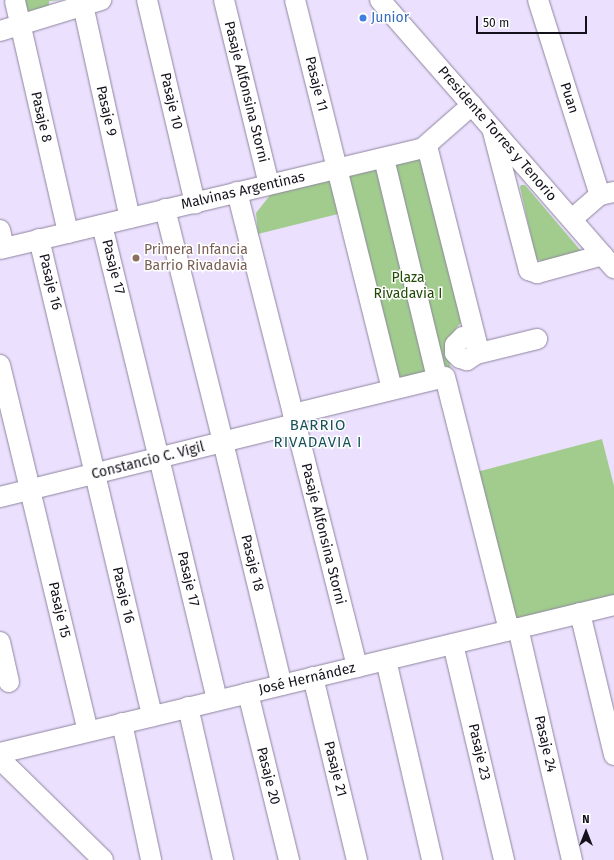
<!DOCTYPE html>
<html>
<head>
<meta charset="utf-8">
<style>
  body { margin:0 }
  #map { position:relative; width:614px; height:860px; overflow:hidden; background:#ebe0fd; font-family:"Fira Sans",sans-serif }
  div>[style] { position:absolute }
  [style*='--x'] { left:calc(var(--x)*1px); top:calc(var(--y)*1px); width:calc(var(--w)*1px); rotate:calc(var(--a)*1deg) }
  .green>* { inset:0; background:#a1cc8e }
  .roads { filter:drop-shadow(0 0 1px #8f859f) drop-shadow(0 0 1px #8f859f) }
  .minor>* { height:20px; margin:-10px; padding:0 10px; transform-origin:10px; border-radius:10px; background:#fff }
  .dots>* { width:11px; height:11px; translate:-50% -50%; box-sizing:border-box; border:2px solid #fff; border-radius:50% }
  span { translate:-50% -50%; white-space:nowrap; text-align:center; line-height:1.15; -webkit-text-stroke:3px #fff; paint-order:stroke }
  .shop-label { font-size:14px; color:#366cbe }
  .left { translate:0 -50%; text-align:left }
  .street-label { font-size:14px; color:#15111b }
  .education-label { font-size:14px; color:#785e54 }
  .park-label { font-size:14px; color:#204903 }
  .neighbourhood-label { font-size:15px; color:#175359; letter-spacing:1px }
  .north { position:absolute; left:566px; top:812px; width:40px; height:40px; -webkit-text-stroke:3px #fff; paint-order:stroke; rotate:0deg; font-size:11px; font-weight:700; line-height:16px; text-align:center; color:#15111b }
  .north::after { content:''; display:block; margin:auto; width:14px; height:18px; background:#15111b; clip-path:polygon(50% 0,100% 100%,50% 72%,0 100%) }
  .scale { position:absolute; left:476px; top:16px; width:111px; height:18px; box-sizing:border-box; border:2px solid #15111b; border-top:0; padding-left:5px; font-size:12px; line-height:14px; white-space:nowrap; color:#15111b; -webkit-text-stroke:3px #fff; paint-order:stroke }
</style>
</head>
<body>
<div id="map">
  <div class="green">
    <i style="clip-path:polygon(17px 0,63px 0,49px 1px,49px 6px,21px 13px)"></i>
    <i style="clip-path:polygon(421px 155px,463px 320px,447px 340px,448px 357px,453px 377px,386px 394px,342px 213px,258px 234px,256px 213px,271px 194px)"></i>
    <i style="clip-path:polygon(521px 185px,525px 185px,581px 251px,543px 262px,536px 259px,520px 187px)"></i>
    <i style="clip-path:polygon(602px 439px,614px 486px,614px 605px,509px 630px,469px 474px)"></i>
  </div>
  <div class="roads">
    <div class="minor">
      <i style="--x:147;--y:0;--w:209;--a:76.7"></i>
      <i style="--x:224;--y:0;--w:190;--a:76.3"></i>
      <i style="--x:295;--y:0;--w:401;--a:76"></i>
      <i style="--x:380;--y:0;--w:356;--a:48.9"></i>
      <i style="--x:538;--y:0;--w:205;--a:72.4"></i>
      <i style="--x:15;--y:1;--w:238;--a:77.1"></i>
      <i style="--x:83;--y:5;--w:218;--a:77.6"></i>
      <i style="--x:0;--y:31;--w:106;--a:-17.1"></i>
      <i style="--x:493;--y:132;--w:143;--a:75.4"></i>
      <i style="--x:529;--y:270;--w:9;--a:21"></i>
      <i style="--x:537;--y:273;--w:68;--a:-15.3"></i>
      <i style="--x:427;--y:146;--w:207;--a:75.8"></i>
      <i style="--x:478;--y:347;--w:7;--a:106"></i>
      <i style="--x:476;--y:354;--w:11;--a:146"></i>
      <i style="--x:467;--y:360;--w:7;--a:-164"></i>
      <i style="--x:460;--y:358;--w:7;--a:-135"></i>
      <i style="--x:455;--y:353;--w:8;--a:-90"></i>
      <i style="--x:455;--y:345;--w:11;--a:-45"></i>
      <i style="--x:463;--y:337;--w:8;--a:7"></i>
      <i style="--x:471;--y:338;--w:7;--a:45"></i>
      <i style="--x:386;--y:167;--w:217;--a:76.4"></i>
      <i style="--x:237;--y:192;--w:490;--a:75.8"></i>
      <i style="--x:165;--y:209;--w:232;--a:76"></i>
      <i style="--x:572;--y:219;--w:37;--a:-41"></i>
      <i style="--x:600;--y:195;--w:14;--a:-12"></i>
      <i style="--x:102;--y:225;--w:232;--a:76.3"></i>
      <i style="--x:0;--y:230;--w:18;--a:77"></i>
      <i style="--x:39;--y:239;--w:232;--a:76.6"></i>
      <i style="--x:0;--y:249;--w:435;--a:-13.4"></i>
      <i style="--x:423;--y:148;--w:65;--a:-41.3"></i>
      <i style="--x:476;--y:354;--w:63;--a:-13.8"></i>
      <i style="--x:0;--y:365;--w:119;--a:76.4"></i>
      <i style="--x:293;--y:414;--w:156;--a:-13.7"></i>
      <i style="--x:445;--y:377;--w:261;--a:75.8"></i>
      <i style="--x:223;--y:442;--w:250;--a:76.4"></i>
      <i style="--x:159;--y:458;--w:249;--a:76.5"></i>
      <i style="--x:95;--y:474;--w:249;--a:76.7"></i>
      <i style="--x:30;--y:490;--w:248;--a:76.5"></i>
      <i style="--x:0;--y:497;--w:304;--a:-13.9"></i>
      <i style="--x:580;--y:613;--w:146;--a:76.5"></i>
      <i style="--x:518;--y:628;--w:238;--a:76.9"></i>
      <i style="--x:0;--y:642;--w:41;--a:77.3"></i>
      <i style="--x:453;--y:644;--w:222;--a:76.7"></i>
      <i style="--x:386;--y:660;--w:205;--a:77"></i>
      <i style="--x:313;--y:677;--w:188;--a:76.5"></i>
      <i style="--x:248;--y:693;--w:172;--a:76.2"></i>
      <i style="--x:188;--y:707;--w:157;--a:77.1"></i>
      <i style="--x:122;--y:723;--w:140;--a:78"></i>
      <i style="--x:0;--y:753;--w:632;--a:-13.55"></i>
      <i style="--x:0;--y:759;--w:144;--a:44.4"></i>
    </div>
  </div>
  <div class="dots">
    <i style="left:363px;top:18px;background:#3f7fe0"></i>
    <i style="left:136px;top:258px;background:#8d6e63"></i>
  </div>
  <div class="shop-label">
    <span class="left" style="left:371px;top:18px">Junior</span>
  </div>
  <div class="street-label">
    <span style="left:316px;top:84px;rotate:76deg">Pasaje 11</span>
    <span style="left:246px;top:92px;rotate:76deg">Pasaje Alfonsina Storni</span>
    <span style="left:569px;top:98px;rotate:72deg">Puan</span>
    <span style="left:171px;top:101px;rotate:77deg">Pasaje 10</span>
    <span style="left:106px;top:111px;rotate:77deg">Pasaje 9</span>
    <span style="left:41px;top:117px;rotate:77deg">Pasaje 8</span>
    <span style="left:497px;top:134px;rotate:49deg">Presidente Torres y Tenorio</span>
    <span style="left:243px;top:191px;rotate:-13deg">Malvinas Argentinas</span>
    <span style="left:113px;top:267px;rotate:76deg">Pasaje 17</span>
    <span style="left:50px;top:282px;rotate:76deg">Pasaje 16</span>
    <span style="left:148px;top:461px;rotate:-14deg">Constancio C. Vigil</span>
    <span style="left:323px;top:534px;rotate:76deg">Pasaje Alfonsina Storni</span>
    <span style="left:252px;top:563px;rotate:76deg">Pasaje 18</span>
    <span style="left:188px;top:579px;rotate:77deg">Pasaje 17</span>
    <span style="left:123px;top:595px;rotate:77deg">Pasaje 16</span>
    <span style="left:59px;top:610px;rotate:77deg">Pasaje 15</span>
    <span style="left:307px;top:679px;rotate:-13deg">José Hernández</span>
    <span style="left:545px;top:744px;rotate:77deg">Pasaje 24</span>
    <span style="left:479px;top:752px;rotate:77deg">Pasaje 23</span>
    <span style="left:335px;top:769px;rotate:76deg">Pasaje 21</span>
    <span style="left:268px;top:776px;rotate:76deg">Pasaje 20</span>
  </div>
  <div class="education-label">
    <span class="left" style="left:144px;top:258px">Primera Infancia<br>Barrio Rivadavia</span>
  </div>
  <div class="park-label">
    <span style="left:408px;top:286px">Plaza<br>Rivadavia I</span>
  </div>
  <div class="neighbourhood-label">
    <span style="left:318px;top:434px">BARRIO<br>RIVADAVIA I</span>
  </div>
  <div class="north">N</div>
  <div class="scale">50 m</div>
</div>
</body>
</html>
